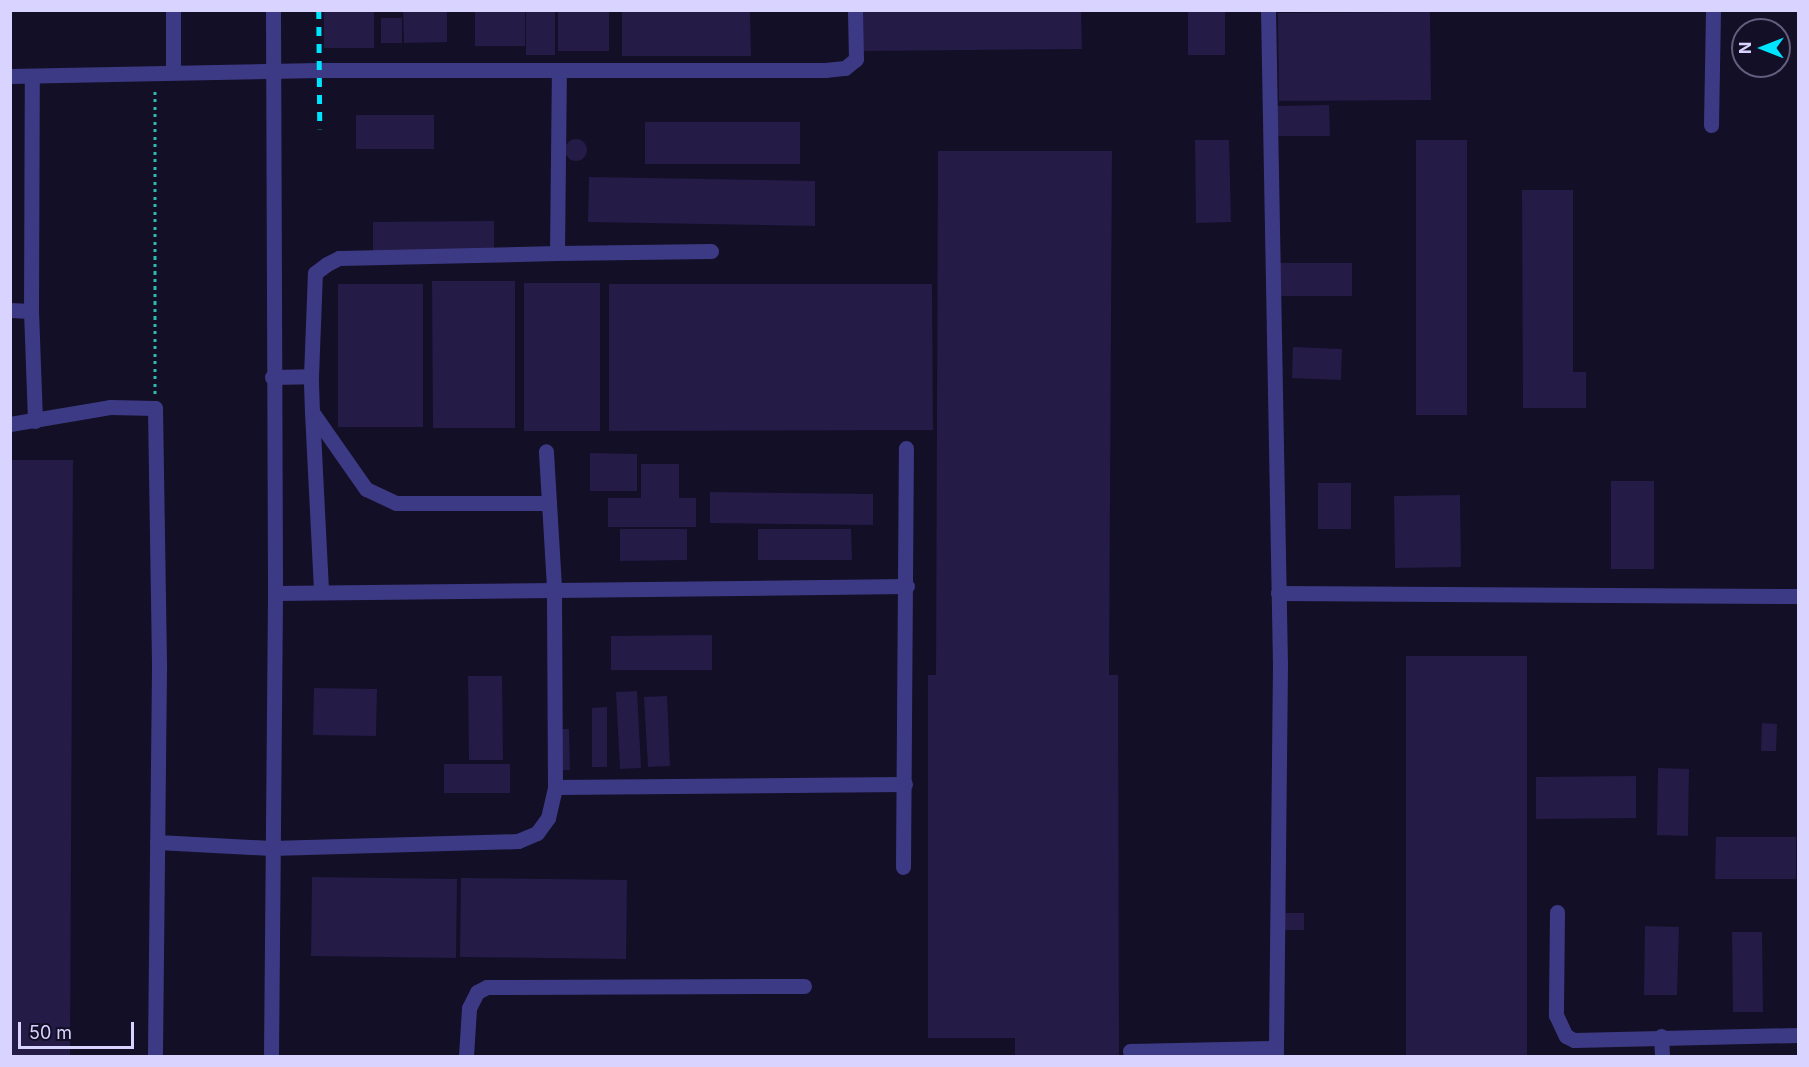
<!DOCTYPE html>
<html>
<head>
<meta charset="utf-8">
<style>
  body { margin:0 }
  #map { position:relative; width:1809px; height:1067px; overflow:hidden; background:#130f26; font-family:Inter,sans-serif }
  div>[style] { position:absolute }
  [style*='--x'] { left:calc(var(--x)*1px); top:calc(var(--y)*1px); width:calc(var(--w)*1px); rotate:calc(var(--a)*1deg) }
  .building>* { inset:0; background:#241b47 }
  .round { border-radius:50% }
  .path>* { height:3px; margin-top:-1.5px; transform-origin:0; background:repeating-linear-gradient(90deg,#2fb8b0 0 3px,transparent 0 7.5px) }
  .minor>* { height:15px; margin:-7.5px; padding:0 7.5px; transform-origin:7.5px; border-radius:7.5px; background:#3d3a85 }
  .rail>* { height:4.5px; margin-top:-2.25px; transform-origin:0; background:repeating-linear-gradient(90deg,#00e5ff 0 9px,transparent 0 17px) }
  span { translate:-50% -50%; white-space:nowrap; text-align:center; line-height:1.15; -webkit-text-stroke:6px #130f26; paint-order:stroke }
  .frame { position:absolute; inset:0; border:12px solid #d9d4ff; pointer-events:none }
  .north { position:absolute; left:1731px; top:18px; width:60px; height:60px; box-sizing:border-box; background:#130f26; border:2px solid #625e7d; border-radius:50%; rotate:270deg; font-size:16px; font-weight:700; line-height:24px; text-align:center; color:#d9d4ff }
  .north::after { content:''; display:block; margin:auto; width:21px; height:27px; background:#00e5ff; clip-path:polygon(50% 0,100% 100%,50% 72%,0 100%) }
  .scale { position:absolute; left:18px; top:1022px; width:116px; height:27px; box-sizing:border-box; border:3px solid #d9d4ff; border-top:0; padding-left:8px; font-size:18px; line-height:21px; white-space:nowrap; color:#d9d4ff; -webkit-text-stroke:4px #130f26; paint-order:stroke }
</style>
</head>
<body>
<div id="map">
  <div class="building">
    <i style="clip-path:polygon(324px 10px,374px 10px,374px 48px,324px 48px)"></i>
    <i style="clip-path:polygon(403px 10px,447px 10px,447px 42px,404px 43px)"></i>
    <i style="clip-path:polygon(475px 10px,525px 10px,525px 46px,475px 46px)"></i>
    <i style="clip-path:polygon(526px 10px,555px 10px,555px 55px,526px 55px)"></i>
    <i style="clip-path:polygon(558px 10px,609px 10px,609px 51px,558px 51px)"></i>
    <i style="clip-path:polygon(622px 10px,750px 10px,751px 56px,622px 56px)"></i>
    <i style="clip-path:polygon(862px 10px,1081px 10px,1082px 49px,862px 51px)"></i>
    <i style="clip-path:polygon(1188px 10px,1225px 10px,1225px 55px,1188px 55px)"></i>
    <i style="clip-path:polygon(1430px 12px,1431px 100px,1279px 101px,1278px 13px)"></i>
    <i style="clip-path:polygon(381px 18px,402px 18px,402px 43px,381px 43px)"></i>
    <i style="clip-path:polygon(1329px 105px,1330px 136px,1277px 136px,1277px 106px)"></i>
    <i style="clip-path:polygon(356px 115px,434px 115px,434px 149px,356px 149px)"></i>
    <i style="clip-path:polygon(645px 122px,800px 122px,800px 164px,645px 164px)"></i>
    <i class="round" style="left:565px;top:139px;width:22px;height:22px"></i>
    <i style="clip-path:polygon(1195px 140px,1229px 140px,1231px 222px,1196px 223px)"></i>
    <i style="clip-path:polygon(1416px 140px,1467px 140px,1467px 415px,1416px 415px)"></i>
    <i style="clip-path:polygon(938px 151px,1112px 151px,1109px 675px,1118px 675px,1119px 1056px,1015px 1056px,1015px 1038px,928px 1038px,928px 675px,936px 675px)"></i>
    <i style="clip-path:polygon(589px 177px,815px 181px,815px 226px,588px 222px)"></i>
    <i style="clip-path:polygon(1522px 190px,1573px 190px,1573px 372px,1586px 372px,1586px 408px,1523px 408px)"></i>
    <i style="clip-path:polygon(494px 221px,494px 253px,373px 253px,373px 222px)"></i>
    <i style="clip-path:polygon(1279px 263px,1352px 263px,1352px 296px,1279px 296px)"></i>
    <i style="clip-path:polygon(432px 281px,515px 281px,515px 428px,433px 428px)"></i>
    <i style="clip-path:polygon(524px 283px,600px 283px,600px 431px,524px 431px)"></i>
    <i style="clip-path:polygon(338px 284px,423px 284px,423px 427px,338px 427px)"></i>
    <i style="clip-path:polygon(609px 284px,932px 284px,933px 430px,609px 431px)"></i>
    <i style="clip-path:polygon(1293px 347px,1342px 349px,1341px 380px,1292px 378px)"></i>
    <i style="clip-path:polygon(590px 453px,637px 454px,637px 491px,590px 491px)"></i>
    <i style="clip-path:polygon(10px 460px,73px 460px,70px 1056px,10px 1056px)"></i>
    <i style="clip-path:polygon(641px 464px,679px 464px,679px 498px,696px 498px,696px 527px,608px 527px,608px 498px,641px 498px)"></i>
    <i style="clip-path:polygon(1611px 481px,1654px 481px,1654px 569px,1611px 569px)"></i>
    <i style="clip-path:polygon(1318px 483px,1351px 483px,1351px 529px,1318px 529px)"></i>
    <i style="clip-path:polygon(710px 492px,873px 494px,873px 525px,710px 523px)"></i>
    <i style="clip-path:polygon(1460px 495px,1461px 567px,1395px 568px,1394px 496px)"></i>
    <i style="clip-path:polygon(620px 529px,687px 529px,687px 560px,620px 561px)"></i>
    <i style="clip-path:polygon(758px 529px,851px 529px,852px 560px,758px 560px)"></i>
    <i style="clip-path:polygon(712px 635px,712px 670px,611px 670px,611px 636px)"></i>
    <i style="clip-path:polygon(1406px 656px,1527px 656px,1527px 1056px,1406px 1056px)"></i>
    <i style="clip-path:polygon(468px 676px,502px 676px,503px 760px,469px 760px)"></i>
    <i style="clip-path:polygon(314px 688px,377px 689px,376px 736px,313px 735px)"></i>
    <i style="clip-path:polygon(637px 691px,641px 768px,620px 769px,616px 692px)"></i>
    <i style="clip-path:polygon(667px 696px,670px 766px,648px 767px,644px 697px)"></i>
    <i style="clip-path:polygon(607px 707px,607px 767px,592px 767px,592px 708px)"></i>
    <i style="clip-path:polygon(1762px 723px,1777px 724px,1776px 751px,1761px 751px)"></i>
    <i style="clip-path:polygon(555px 729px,569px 729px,570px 770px,556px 770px)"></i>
    <i style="clip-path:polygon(444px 764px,510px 764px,510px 793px,444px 793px)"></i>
    <i style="clip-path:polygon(1658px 768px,1689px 769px,1688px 836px,1657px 835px)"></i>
    <i style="clip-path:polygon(1636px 776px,1636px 818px,1536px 819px,1536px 777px)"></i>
    <i style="clip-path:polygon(1716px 837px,1796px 837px,1796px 879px,1715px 879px)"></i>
    <i style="clip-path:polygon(312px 877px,457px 879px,456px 958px,311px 956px)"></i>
    <i style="clip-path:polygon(461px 878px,627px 880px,626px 959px,460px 957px)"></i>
    <i style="clip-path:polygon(1283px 913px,1304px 913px,1304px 930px,1283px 930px)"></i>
    <i style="clip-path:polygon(1645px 926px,1679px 927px,1677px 995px,1644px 995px)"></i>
    <i style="clip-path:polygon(1732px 932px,1762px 932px,1763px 1012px,1733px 1012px)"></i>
  </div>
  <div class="path">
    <i style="--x:155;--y:394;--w:305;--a:-90"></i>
  </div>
  <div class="minor">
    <i style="--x:273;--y:10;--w:583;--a:89.8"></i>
    <i style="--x:1268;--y:10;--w:654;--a:88.95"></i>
    <i style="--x:1280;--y:664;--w:392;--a:90.6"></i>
    <i style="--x:173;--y:72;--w:62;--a:-90"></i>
    <i style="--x:10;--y:76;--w:310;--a:-1.1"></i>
    <i style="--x:320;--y:70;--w:505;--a:0"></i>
    <i style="--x:825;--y:70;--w:20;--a:-6"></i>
    <i style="--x:845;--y:68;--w:14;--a:-39"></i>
    <i style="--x:856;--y:59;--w:49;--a:-91.2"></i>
    <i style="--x:1711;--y:125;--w:115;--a:-89"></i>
    <i style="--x:557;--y:253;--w:154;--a:-0.7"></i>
    <i style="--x:10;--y:310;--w:21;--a:3"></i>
    <i style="--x:31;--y:311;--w:110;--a:87.9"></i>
    <i style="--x:31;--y:311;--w:234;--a:-89.8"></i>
    <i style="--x:272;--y:377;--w:39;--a:-1"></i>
    <i style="--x:312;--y:412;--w:180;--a:87.1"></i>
    <i style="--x:10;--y:424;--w:101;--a:-9.6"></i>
    <i style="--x:110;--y:407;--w:45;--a:1.3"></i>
    <i style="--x:155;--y:408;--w:261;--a:89.1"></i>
    <i style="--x:159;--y:669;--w:387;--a:90.6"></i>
    <i style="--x:549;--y:503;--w:153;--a:180"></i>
    <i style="--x:396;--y:503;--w:33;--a:-155"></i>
    <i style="--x:366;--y:489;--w:94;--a:-125"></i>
    <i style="--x:312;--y:412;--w:36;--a:-92"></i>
    <i style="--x:311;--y:376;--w:103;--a:-87.8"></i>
    <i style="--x:315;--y:273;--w:15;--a:-37"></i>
    <i style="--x:327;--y:264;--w:13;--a:-27"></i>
    <i style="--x:339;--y:258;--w:218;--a:-1.3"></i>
    <i style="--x:557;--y:253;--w:183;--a:-89.4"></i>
    <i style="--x:1278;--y:593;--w:520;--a:0.33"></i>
    <i style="--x:555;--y:787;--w:350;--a:-0.5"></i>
    <i style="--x:157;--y:842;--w:114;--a:3"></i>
    <i style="--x:271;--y:848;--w:247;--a:-1.6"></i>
    <i style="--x:518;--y:841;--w:21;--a:-23"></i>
    <i style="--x:537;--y:833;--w:19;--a:-54"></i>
    <i style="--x:548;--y:818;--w:32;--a:-77"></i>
    <i style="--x:555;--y:787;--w:200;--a:-90.3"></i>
    <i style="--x:554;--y:587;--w:136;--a:-93.4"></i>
    <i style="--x:903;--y:867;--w:419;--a:-89.6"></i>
    <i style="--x:1557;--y:912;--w:103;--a:90.6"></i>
    <i style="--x:1556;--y:1015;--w:23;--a:65"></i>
    <i style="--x:1566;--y:1036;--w:9;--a:27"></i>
    <i style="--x:1574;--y:1040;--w:224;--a:-1.3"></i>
    <i style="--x:1661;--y:1036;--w:20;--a:87"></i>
    <i style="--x:1130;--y:1051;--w:146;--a:-1.2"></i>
    <i style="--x:271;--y:1056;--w:463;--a:-89.5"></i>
    <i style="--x:275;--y:593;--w:632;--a:-0.63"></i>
    <i style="--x:466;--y:1056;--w:48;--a:-86.4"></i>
    <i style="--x:469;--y:1008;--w:18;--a:-63"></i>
    <i style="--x:477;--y:992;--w:11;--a:-27"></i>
    <i style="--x:487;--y:987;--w:317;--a:-0.2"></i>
  </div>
  <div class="rail">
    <i style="--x:319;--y:10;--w:119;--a:89.5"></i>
  </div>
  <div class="frame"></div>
  <div class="north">N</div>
  <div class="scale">50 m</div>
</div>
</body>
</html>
